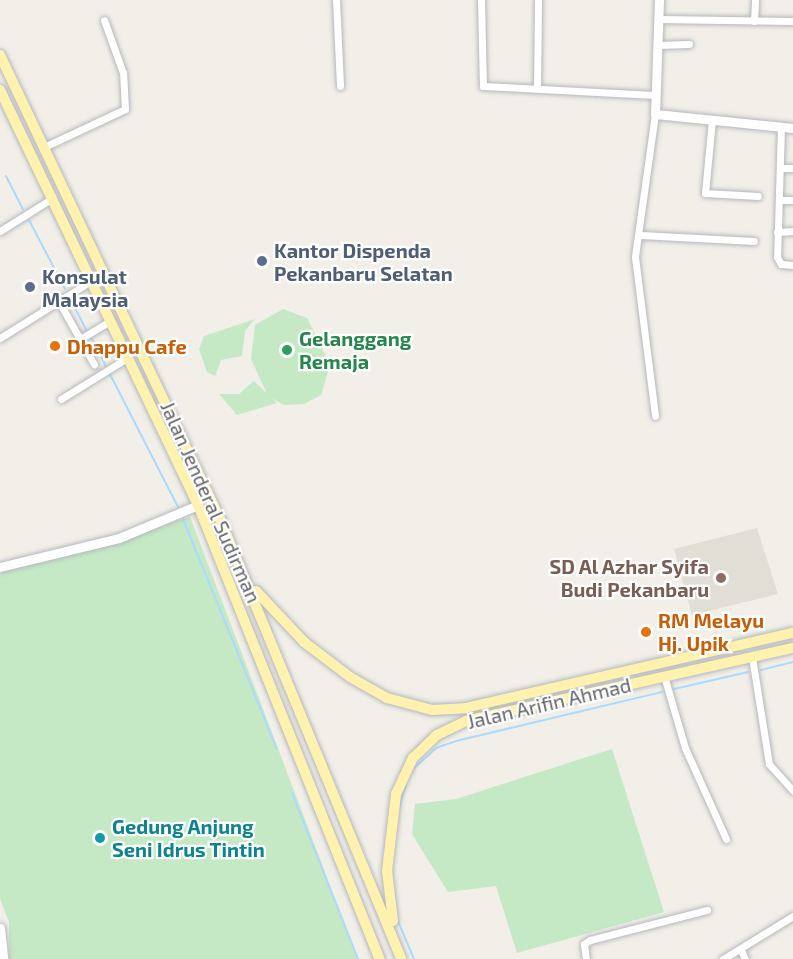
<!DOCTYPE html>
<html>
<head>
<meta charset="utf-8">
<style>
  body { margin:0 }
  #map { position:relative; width:793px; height:959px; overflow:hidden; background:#f1efe8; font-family:"Exo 2",sans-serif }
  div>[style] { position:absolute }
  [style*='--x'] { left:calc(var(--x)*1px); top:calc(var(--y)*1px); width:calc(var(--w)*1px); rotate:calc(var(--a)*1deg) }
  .education>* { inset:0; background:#e1ded6 }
  .green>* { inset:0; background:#c5e8c5 }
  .stream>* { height:2px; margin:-1px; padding:0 1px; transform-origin:1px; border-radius:1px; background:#aadaff }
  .roads { filter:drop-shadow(0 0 2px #b5b8bc) drop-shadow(0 0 2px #b5b8bc) }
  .street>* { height:7px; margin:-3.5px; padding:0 3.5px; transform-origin:3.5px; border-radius:3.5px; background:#fff }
  .secondary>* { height:9px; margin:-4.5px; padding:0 4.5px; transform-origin:4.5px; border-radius:4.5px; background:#fff }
  .primary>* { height:10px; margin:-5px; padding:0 5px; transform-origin:5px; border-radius:5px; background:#fff2af }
  .dots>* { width:16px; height:16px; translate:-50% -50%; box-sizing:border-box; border:3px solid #fff; border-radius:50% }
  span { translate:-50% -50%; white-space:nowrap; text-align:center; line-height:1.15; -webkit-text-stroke:4.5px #fff; paint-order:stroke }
  .service-label { font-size:20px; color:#4e5e75; font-weight:700 }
  .left { translate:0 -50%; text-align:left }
  .leisure-label { font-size:20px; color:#27864d; font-weight:700 }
  .food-label { font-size:20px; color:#c56008; font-weight:700 }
  .street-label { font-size:20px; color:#5f6368 }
  .education-label { font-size:20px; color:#785e54; font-weight:700 }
  .right { translate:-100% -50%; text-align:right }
  .culture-label { font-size:20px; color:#0d838f; font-weight:700 }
</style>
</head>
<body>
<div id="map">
  <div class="education">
    <i style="clip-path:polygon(757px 528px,778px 594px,692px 615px,674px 549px)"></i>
  </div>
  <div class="green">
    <i style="clip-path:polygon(283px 309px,307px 318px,330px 365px,321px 395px,304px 404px,284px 405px,268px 396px,251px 359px,255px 325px)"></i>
    <i style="clip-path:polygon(255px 319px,245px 331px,242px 356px,221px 360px,215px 376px,207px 372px,199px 349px,204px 336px)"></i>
    <i style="clip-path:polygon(254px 381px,277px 403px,237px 415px,219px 394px,239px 394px)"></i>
    <i style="clip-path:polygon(190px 517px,358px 959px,9px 959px,9px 922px,0 899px,0 573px)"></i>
    <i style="clip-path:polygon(612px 749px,664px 912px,517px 953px,496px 886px,448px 892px,412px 834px,415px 804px,456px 799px)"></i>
  </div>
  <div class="stream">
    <i style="--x:6;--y:176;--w:37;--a:63"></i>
    <i style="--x:29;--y:220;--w:78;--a:62.4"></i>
    <i style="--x:71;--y:300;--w:35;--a:63"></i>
    <i style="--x:92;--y:339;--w:189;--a:62.9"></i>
    <i style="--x:183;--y:519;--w:248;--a:67.8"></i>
    <i style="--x:761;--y:670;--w:33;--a:-14"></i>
    <i style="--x:674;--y:689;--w:76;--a:-12.9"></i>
    <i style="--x:413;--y:769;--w:31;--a:-42"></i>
    <i style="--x:436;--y:748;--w:21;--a:-19"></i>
    <i style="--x:456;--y:741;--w:212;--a:-13.4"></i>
    <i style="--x:292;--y:793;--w:179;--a:68.3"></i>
    <i style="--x:400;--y:805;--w:21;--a:-73"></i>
    <i style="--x:398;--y:921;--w:41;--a:67.2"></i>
  </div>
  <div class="roads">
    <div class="street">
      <i style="--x:336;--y:0;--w:86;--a:87.3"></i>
      <i style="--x:481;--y:0;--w:86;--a:88.7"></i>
      <i style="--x:483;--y:86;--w:172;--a:3"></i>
      <i style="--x:658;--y:19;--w:135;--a:0.8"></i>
      <i style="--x:754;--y:21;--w:21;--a:-87"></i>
      <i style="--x:657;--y:45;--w:32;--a:-2"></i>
      <i style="--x:537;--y:87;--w:87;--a:-89.3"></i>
      <i style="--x:655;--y:114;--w:144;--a:98"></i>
      <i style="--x:635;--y:257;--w:160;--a:82.8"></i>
      <i style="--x:712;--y:120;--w:73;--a:95.5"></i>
      <i style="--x:705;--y:193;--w:53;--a:3.2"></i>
      <i style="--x:781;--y:126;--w:131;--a:91.7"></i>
      <i style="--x:777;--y:257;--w:8;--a:60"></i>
      <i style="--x:781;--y:264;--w:12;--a:5"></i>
      <i style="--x:44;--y:147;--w:89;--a:-25.1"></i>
      <i style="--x:125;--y:109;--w:36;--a:-93"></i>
      <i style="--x:123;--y:73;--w:56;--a:-109.7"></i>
      <i style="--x:780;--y:168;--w:13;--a:0"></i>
      <i style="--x:779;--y:200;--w:14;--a:0"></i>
      <i style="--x:0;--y:231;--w:60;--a:-32.1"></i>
      <i style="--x:777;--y:232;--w:16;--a:-4"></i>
      <i style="--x:641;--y:235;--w:113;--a:3"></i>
      <i style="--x:58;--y:300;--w:45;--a:60.6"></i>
      <i style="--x:80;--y:339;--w:35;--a:-31"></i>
      <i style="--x:0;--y:338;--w:107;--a:-32.1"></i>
      <i style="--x:80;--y:339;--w:29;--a:61"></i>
      <i style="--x:61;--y:399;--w:78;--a:-31.8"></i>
      <i style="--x:752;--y:657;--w:108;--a:81"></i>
      <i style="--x:769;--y:764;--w:36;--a:48"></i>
      <i style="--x:664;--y:676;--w:75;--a:73.7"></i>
      <i style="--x:685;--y:748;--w:100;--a:65.7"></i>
      <i style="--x:741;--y:950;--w:10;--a:66"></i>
      <i style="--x:586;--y:959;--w:15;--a:-98"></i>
      <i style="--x:584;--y:944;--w:7;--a:-34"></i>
      <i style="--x:590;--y:940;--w:121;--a:-14.4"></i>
      <i style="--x:723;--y:959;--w:82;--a:-31.6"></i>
    </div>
    <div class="secondary">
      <i style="--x:659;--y:0;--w:114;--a:92"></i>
      <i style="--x:655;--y:114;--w:139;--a:5.8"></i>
      <i style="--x:0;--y:567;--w:122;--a:-13.7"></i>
      <i style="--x:119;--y:538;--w:86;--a:-22.7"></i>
      <i style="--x:0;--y:928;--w:31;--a:84"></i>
    </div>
    <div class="primary">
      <i style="--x:0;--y:55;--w:514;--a:64.63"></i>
      <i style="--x:220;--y:519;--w:476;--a:67.6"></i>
      <i style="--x:0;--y:90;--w:460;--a:64.5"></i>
      <i style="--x:198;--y:505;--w:489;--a:68.2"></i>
      <i style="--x:256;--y:591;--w:70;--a:46.7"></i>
      <i style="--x:304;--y:642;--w:58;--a:37.3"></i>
      <i style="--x:350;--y:677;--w:43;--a:29.6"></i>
      <i style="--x:387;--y:698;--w:47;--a:14.9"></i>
      <i style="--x:432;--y:710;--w:33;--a:-3"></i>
      <i style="--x:465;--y:708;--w:336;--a:-12.9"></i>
      <i style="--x:393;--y:921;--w:50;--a:-96.8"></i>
      <i style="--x:387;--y:871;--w:78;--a:-83.3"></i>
      <i style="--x:396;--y:794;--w:40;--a:-65"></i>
      <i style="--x:413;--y:758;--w:33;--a:-44"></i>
      <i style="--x:437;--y:735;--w:32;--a:-26"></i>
      <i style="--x:466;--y:721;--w:335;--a:-12.6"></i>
    </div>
  </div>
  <div class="dots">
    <i style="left:262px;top:261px;background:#5c6f8a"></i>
    <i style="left:30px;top:287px;background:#5c6f8a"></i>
    <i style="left:55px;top:346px;background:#e8710a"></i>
    <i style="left:287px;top:350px;background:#2e9e5b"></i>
    <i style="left:721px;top:578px;background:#8d6e63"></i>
    <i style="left:646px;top:632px;background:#e8710a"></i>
    <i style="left:100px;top:838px;background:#0f9aa8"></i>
  </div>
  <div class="service-label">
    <span class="left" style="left:274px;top:262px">Kantor Dispenda<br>Pekanbaru Selatan</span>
    <span class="left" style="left:42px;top:288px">Konsulat<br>Malaysia</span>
  </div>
  <div class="leisure-label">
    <span class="left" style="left:299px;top:350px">Gelanggang<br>Remaja</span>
  </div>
  <div class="food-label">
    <span class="left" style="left:67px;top:346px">Dhappu Cafe</span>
    <span class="left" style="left:658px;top:632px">RM Melayu<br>Hj. Upik</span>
  </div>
  <div class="street-label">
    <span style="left:211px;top:502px;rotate:66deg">Jalan Jenderal Sudirman</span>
    <span style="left:549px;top:703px;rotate:-13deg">Jalan Arifin Ahmad</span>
  </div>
  <div class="education-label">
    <span class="right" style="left:709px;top:578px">SD Al Azhar Syifa<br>Budi Pekanbaru</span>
  </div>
  <div class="culture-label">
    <span class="left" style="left:112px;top:838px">Gedung Anjung<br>Seni Idrus Tintin</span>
  </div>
</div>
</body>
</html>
